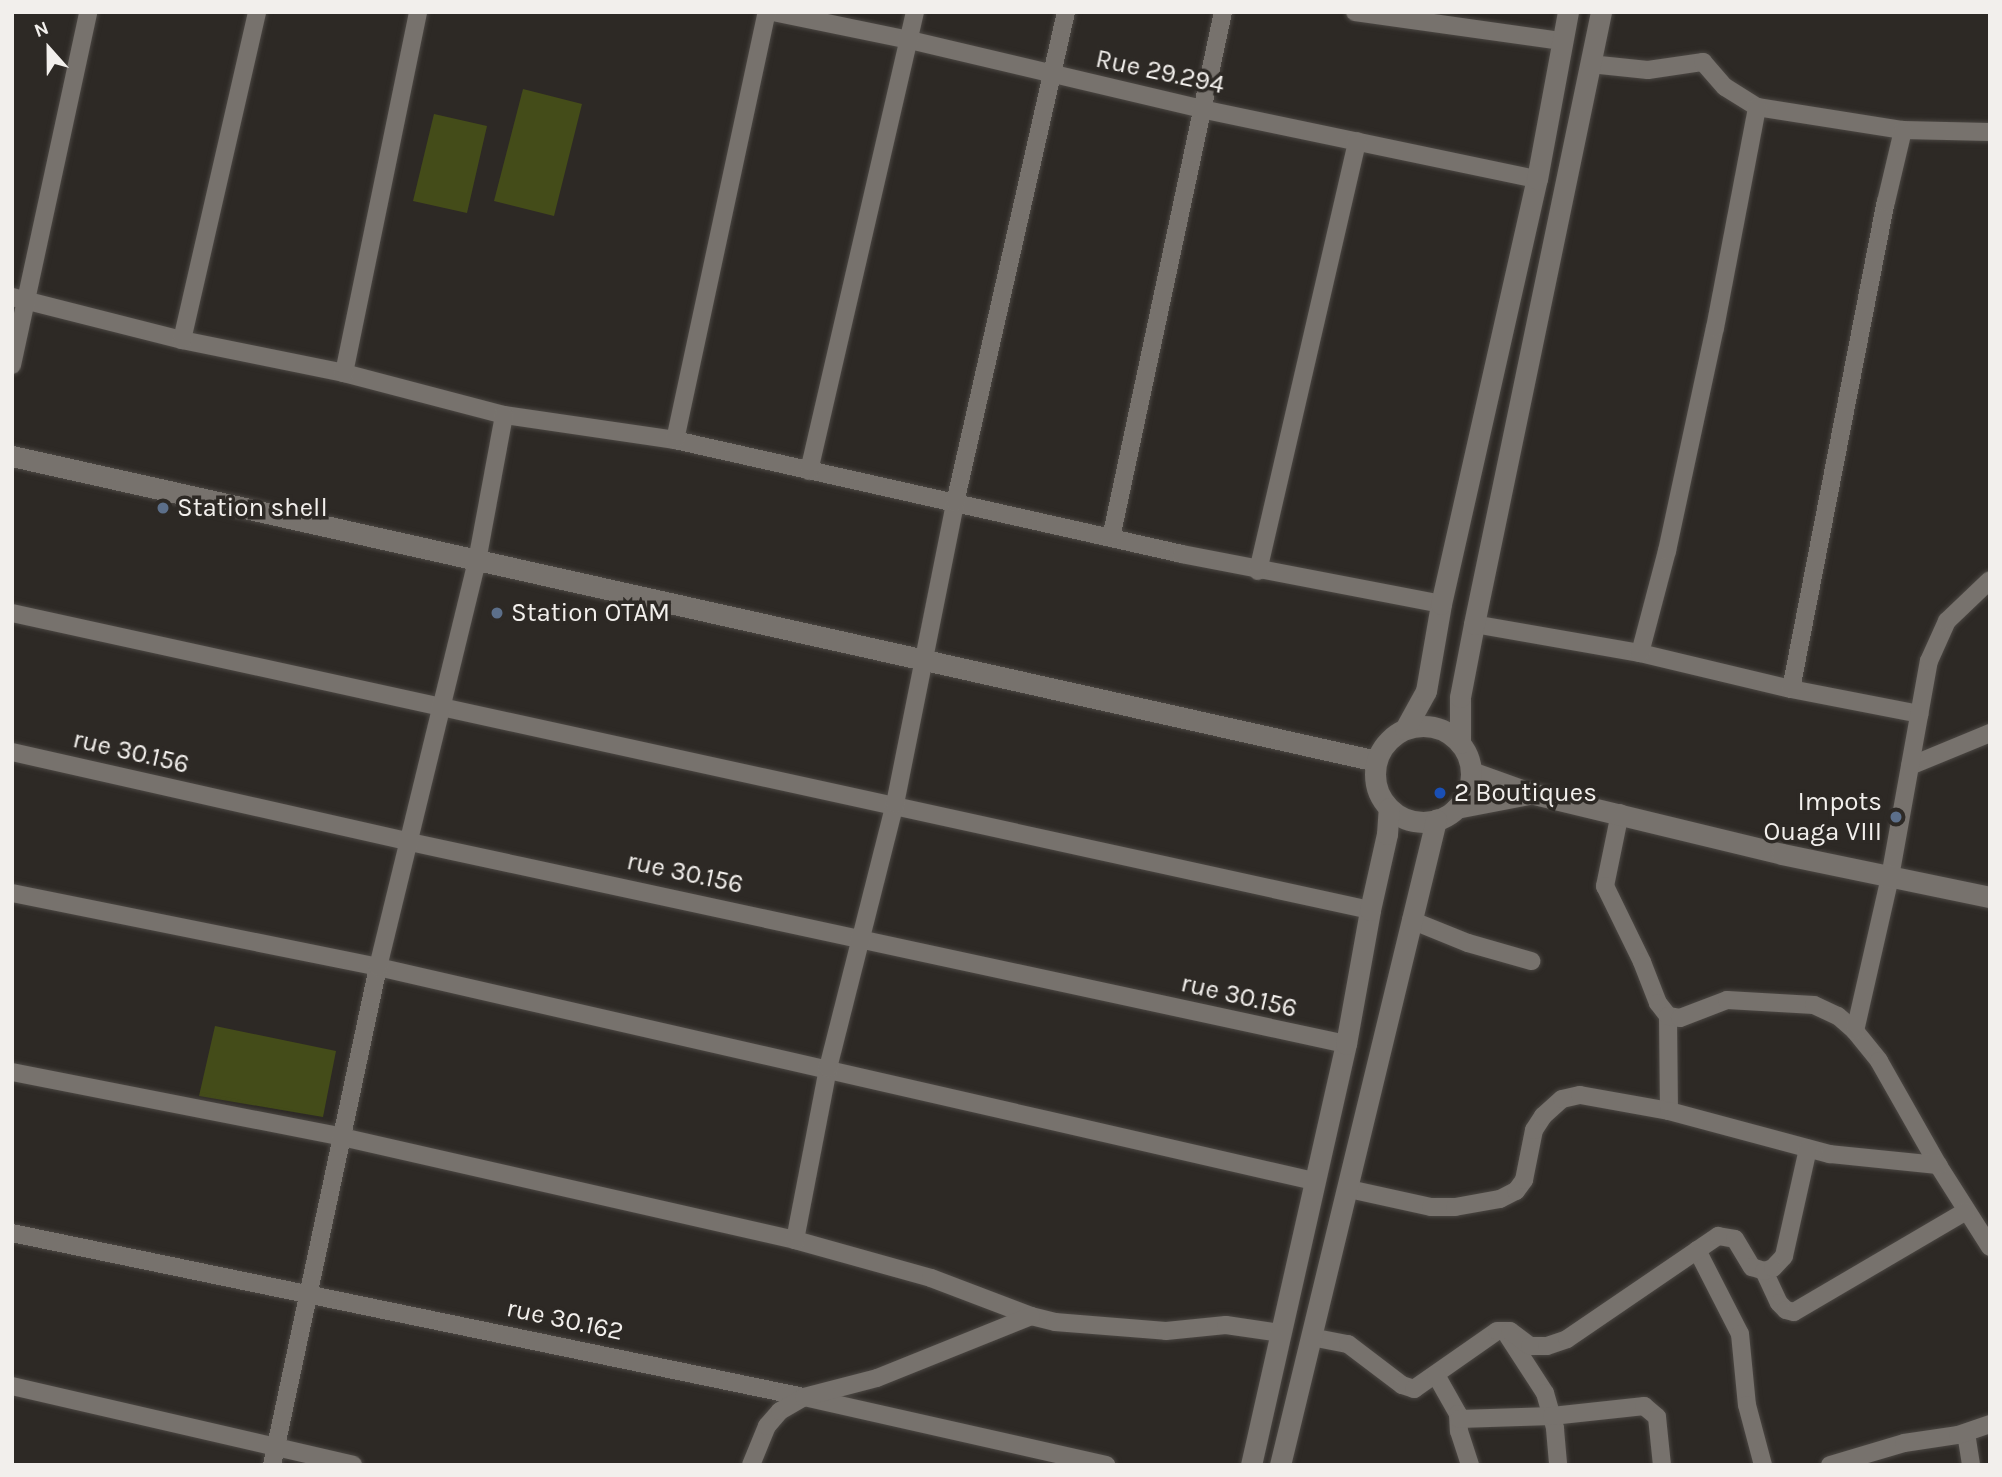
<!DOCTYPE html>
<html>
<head>
<meta charset="utf-8">
<style>
  body { margin:0 }
  #map { position:relative; width:2002px; height:1477px; overflow:hidden; background:#2d2925; font-family:Karla,sans-serif }
  div>[style] { position:absolute }
  [style*='--x'] { left:calc(var(--x)*1px); top:calc(var(--y)*1px); width:calc(var(--w)*1px); rotate:calc(var(--a)*1deg) }
  .green>* { inset:0; background:#444c19 }
  .roads { filter:drop-shadow(0 0 2px #4b4743) drop-shadow(0 0 2px #4b4743) }
  .minor>* { height:18px; margin:-9px; padding:0 9px; transform-origin:9px; border-radius:9px; background:#77726d }
  .tertiary>* { height:21px; margin:-10.5px; padding:0 10.5px; transform-origin:10.5px; border-radius:10.5px; background:#77726d }
  .secondary>* { height:21px; margin:-10.5px; padding:0 10.5px; transform-origin:10.5px; border-radius:10.5px; background:#77726d }
  .secondary>.ring { margin:-10.5px; padding:0; box-sizing:content-box; background:none; border:21px solid #77726d; border-radius:50% }
  .dots>* { width:19px; height:19px; translate:-50% -50%; box-sizing:border-box; border:4px solid #2d2925; border-radius:50% }
  span { translate:-50% -50%; white-space:nowrap; text-align:center; line-height:1.15; -webkit-text-stroke:7px #2d2925; paint-order:stroke }
  .street-label { font-size:26px; color:#f2efec }
  .poi-label { font-size:26px; color:#f2efec }
  .left { translate:0 -50%; text-align:left }
  .right { translate:-100% -50%; text-align:right }
  .frame { position:absolute; inset:0; border:14px solid #f2efec; pointer-events:none }
  .north { position:absolute; left:14px; top:14px; width:70px; height:70px; -webkit-text-stroke:5px #2d2925; paint-order:stroke; rotate:339deg; font-size:19px; font-weight:700; line-height:28px; text-align:center; color:#f2efec }
  .north::after { content:''; display:block; margin:auto; width:24px; height:32px; background:#f2efec; clip-path:polygon(50% 0,100% 100%,50% 72%,0 100%) }
</style>
</head>
<body>
<div id="map">
  <div class="green">
    <i style="clip-path:polygon(523px 89px,582px 104px,554px 216px,494px 201px)"></i>
    <i style="clip-path:polygon(434px 114px,487px 126px,467px 213px,413px 201px)"></i>
    <i style="clip-path:polygon(215px 1026px,336px 1051px,323px 1117px,199px 1096px)"></i>
  </div>
  <div class="roads">
    <div class="minor">
      <i style="--x:773;--y:12;--w:140;--a:11.6"></i>
      <i style="--x:910;--y:40;--w:299;--a:13.3"></i>
      <i style="--x:1201;--y:109;--w:343;--a:11.8"></i>
      <i style="--x:1355;--y:12;--w:209;--a:8"></i>
      <i style="--x:1590;--y:64;--w:58;--a:5.9"></i>
      <i style="--x:1648;--y:70;--w:56;--a:-8.3"></i>
      <i style="--x:1703;--y:62;--w:33;--a:49"></i>
      <i style="--x:1725;--y:87;--w:38;--a:32"></i>
      <i style="--x:1757;--y:107;--w:148;--a:9"></i>
      <i style="--x:1903;--y:130;--w:87;--a:1.3"></i>
      <i style="--x:12;--y:297;--w:175;--a:14.2"></i>
      <i style="--x:182;--y:340;--w:165;--a:11.5"></i>
      <i style="--x:344;--y:373;--w:165;--a:14.7"></i>
      <i style="--x:504;--y:415;--w:173;--a:8.3"></i>
      <i style="--x:675;--y:440;--w:520;--a:12.67"></i>
      <i style="--x:1182;--y:554;--w:264;--a:10.9"></i>
      <i style="--x:182;--y:340;--w:336;--a:-77.1"></i>
      <i style="--x:12;--y:365;--w:361;--a:-77.8"></i>
      <i style="--x:344;--y:373;--w:369;--a:-78.4"></i>
      <i style="--x:675;--y:440;--w:438;--a:-77.9"></i>
      <i style="--x:809;--y:471;--w:471;--a:-77"></i>
      <i style="--x:1111;--y:538;--w:538;--a:-77.98"></i>
      <i style="--x:1258;--y:571;--w:441;--a:-77"></i>
      <i style="--x:12;--y:613;--w:1390;--a:12.34"></i>
      <i style="--x:1474;--y:624;--w:169;--a:9.9"></i>
      <i style="--x:1640;--y:653;--w:155;--a:13.4"></i>
      <i style="--x:1791;--y:689;--w:131;--a:11"></i>
      <i style="--x:1640;--y:653;--w:106;--a:-75.2"></i>
      <i style="--x:1667;--y:551;--w:228;--a:-77.9"></i>
      <i style="--x:1715;--y:328;--w:225;--a:-79.2"></i>
      <i style="--x:1791;--y:689;--w:496;--a:-79"></i>
      <i style="--x:1886;--y:202;--w:74;--a:-76.7"></i>
      <i style="--x:12;--y:752;--w:408;--a:12.7"></i>
      <i style="--x:410;--y:842;--w:958;--a:12.18"></i>
      <i style="--x:1910;--y:766;--w:87;--a:-22.4"></i>
      <i style="--x:1620;--y:813;--w:75;--a:101.6"></i>
      <i style="--x:1605;--y:886;--w:85;--a:64"></i>
      <i style="--x:1642;--y:962;--w:44;--a:68.7"></i>
      <i style="--x:1658;--y:1003;--w:16;--a:52"></i>
      <i style="--x:1668;--y:1016;--w:95;--a:89.4"></i>
      <i style="--x:12;--y:893;--w:373;--a:11.4"></i>
      <i style="--x:378;--y:967;--w:960;--a:12.88"></i>
      <i style="--x:1411;--y:920;--w:61;--a:22"></i>
      <i style="--x:1468;--y:943;--w:66;--a:15.9"></i>
      <i style="--x:1668;--y:1016;--w:12;--a:9"></i>
      <i style="--x:1680;--y:1018;--w:50;--a:-21"></i>
      <i style="--x:1727;--y:1000;--w:87;--a:3.3"></i>
      <i style="--x:1814;--y:1005;--w:26;--a:25"></i>
      <i style="--x:1838;--y:1016;--w:23;--a:41"></i>
      <i style="--x:1855;--y:1031;--w:38;--a:51"></i>
      <i style="--x:1879;--y:1061;--w:120;--a:60.4"></i>
      <i style="--x:1938;--y:1165;--w:97;--a:57.6"></i>
      <i style="--x:1855;--y:1031;--w:158;--a:-77.2"></i>
      <i style="--x:1890;--y:877;--w:219;--a:-79.8"></i>
      <i style="--x:1929;--y:661;--w:44;--a:-65.8"></i>
      <i style="--x:1947;--y:621;--w:59;--a:-43.6"></i>
      <i style="--x:12;--y:1072;--w:336;--a:11.1"></i>
      <i style="--x:342;--y:1137;--w:465;--a:12.8"></i>
      <i style="--x:795;--y:1240;--w:141;--a:15.6"></i>
      <i style="--x:931;--y:1278;--w:107;--a:20.8"></i>
      <i style="--x:1031;--y:1316;--w:25;--a:14"></i>
      <i style="--x:1055;--y:1322;--w:111;--a:4.6"></i>
      <i style="--x:1166;--y:1331;--w:60;--a:-5.7"></i>
      <i style="--x:1226;--y:1325;--w:56;--a:8.3"></i>
      <i style="--x:1349;--y:1189;--w:84;--a:12.4"></i>
      <i style="--x:1431;--y:1207;--w:24;--a:0"></i>
      <i style="--x:1455;--y:1207;--w:46;--a:-10.1"></i>
      <i style="--x:1500;--y:1199;--w:18;--a:-27"></i>
      <i style="--x:1516;--y:1191;--w:14;--a:-54"></i>
      <i style="--x:1524;--y:1180;--w:51;--a:-78.7"></i>
      <i style="--x:1534;--y:1130;--w:17;--a:-57"></i>
      <i style="--x:1543;--y:1116;--w:25;--a:-42"></i>
      <i style="--x:1562;--y:1099;--w:18;--a:-13"></i>
      <i style="--x:1580;--y:1095;--w:90;--a:10.2"></i>
      <i style="--x:1669;--y:1111;--w:167;--a:15"></i>
      <i style="--x:1830;--y:1154;--w:109;--a:5.8"></i>
      <i style="--x:12;--y:1233;--w:809;--a:11.7"></i>
      <i style="--x:804;--y:1397;--w:310;--a:12.7"></i>
      <i style="--x:795;--y:1240;--w:175;--a:-79.1"></i>
      <i style="--x:828;--y:1068;--w:272;--a:-75.8"></i>
      <i style="--x:895;--y:804;--w:307;--a:-78.7"></i>
      <i style="--x:955;--y:503;--w:503;--a:-77.26"></i>
      <i style="--x:1697;--y:1250;--w:94;--a:62.9"></i>
      <i style="--x:1740;--y:1334;--w:71;--a:84.4"></i>
      <i style="--x:1747;--y:1405;--w:62;--a:75.1"></i>
      <i style="--x:1764;--y:1271;--w:35;--a:65"></i>
      <i style="--x:1779;--y:1303;--w:10;--a:45"></i>
      <i style="--x:1786;--y:1310;--w:8;--a:14"></i>
      <i style="--x:1794;--y:1312;--w:199;--a:-30.4"></i>
      <i style="--x:1508;--y:1336;--w:68;--a:57"></i>
      <i style="--x:1545;--y:1393;--w:37;--a:74"></i>
      <i style="--x:1555;--y:1429;--w:36;--a:85"></i>
      <i style="--x:1311;--y:1337;--w:38;--a:11"></i>
      <i style="--x:1348;--y:1344;--w:68;--a:37.2"></i>
      <i style="--x:1402;--y:1385;--w:13;--a:18"></i>
      <i style="--x:1414;--y:1389;--w:101;--a:-34.9"></i>
      <i style="--x:1497;--y:1331;--w:13;--a:0"></i>
      <i style="--x:1510;--y:1331;--w:25;--a:37"></i>
      <i style="--x:1530;--y:1346;--w:17;--a:0"></i>
      <i style="--x:1547;--y:1346;--w:21;--a:-19"></i>
      <i style="--x:1567;--y:1339;--w:183;--a:-34.3"></i>
      <i style="--x:1718;--y:1236;--w:17;--a:10"></i>
      <i style="--x:1735;--y:1239;--w:33;--a:59"></i>
      <i style="--x:1752;--y:1267;--w:13;--a:18"></i>
      <i style="--x:1764;--y:1271;--w:9;--a:-18"></i>
      <i style="--x:1773;--y:1268;--w:16;--a:-47"></i>
      <i style="--x:1784;--y:1256;--w:110;--a:-77.4"></i>
      <i style="--x:1436;--y:1375;--w:45;--a:60.6"></i>
      <i style="--x:1458;--y:1414;--w:17;--a:87"></i>
      <i style="--x:1459;--y:1431;--w:36;--a:72"></i>
      <i style="--x:12;--y:1386;--w:350;--a:13"></i>
      <i style="--x:1459;--y:1419;--w:93;--a:-1.8"></i>
      <i style="--x:1552;--y:1416;--w:93;--a:-6.2"></i>
      <i style="--x:1644;--y:1406;--w:17;--a:40"></i>
      <i style="--x:1657;--y:1417;--w:48;--a:84.1"></i>
      <i style="--x:1966;--y:1433;--w:32;--a:81"></i>
      <i style="--x:272;--y:1465;--w:509;--a:-77.98"></i>
      <i style="--x:378;--y:967;--w:418;--a:-76.3"></i>
      <i style="--x:477;--y:561;--w:148;--a:-79.5"></i>
      <i style="--x:751;--y:1465;--w:42;--a:-67.7"></i>
      <i style="--x:767;--y:1426;--w:20;--a:-49"></i>
      <i style="--x:780;--y:1411;--w:28;--a:-30"></i>
      <i style="--x:804;--y:1397;--w:75;--a:-14.6"></i>
      <i style="--x:877;--y:1378;--w:166;--a:-21.9"></i>
      <i style="--x:1830;--y:1465;--w:77;--a:-16.6"></i>
      <i style="--x:1904;--y:1443;--w:55;--a:-8.4"></i>
      <i style="--x:1958;--y:1435;--w:34;--a:-19"></i>
    </div>
    <div class="tertiary">
      <i style="--x:12;--y:456;--w:1398;--a:12.6"></i>
      <i style="--x:1471;--y:772;--w:63;--a:19.6"></i>
      <i style="--x:1530;--y:793;--w:259;--a:13.6"></i>
      <i style="--x:1782;--y:854;--w:212;--a:11.7"></i>
      <i style="--x:1456;--y:808;--w:73;--a:-11"></i>
    </div>
    <div class="secondary">
      <i class="ring" style="left:1375px;top:726px;width:75px;height:75px"></i>
      <i style="--x:1405;--y:729;--w:43;--a:-61.1"></i>
      <i style="--x:1426;--y:691;--w:88;--a:-80.2"></i>
      <i style="--x:1441;--y:604;--w:436;--a:-77.3"></i>
      <i style="--x:1537;--y:179;--w:170;--a:-79.5"></i>
      <i style="--x:1460;--y:743;--w:46;--a:-90"></i>
      <i style="--x:1460;--y:697;--w:74;--a:-79.1"></i>
      <i style="--x:1474;--y:624;--w:625;--a:-78.28"></i>
      <i style="--x:1251;--y:1465;--w:432;--a:-77.3"></i>
      <i style="--x:1346;--y:1044;--w:136;--a:-79.8"></i>
      <i style="--x:1370;--y:910;--w:78;--a:-77.4"></i>
      <i style="--x:1387;--y:834;--w:26;--a:-86"></i>
      <i style="--x:1280;--y:1465;--w:664;--a:-76.4"></i>
    </div>
  </div>
  <div class="dots">
    <i style="left:163px;top:508px;background:#5c6f8a"></i>
    <i style="left:497px;top:613px;background:#5c6f8a"></i>
    <i style="left:1440px;top:793px;background:#1a4fb4"></i>
    <i style="left:1896px;top:817px;background:#5c6f8a"></i>
  </div>
  <div class="street-label">
    <span style="left:1160px;top:72px;rotate:12deg">Rue 29.294</span>
    <span style="left:131px;top:752px;rotate:13deg">rue 30.156</span>
    <span style="left:685px;top:873px;rotate:12deg">rue 30.156</span>
    <span style="left:1239px;top:996px;rotate:13deg">rue 30.156</span>
    <span style="left:565px;top:1320px;rotate:12deg">rue 30.162</span>
  </div>
  <div class="poi-label">
    <span class="left" style="left:177px;top:508px">Station shell</span>
    <span class="left" style="left:511px;top:613px">Station OTAM</span>
    <span class="left" style="left:1454px;top:793px">2 Boutiques</span>
    <span class="right" style="left:1882px;top:817px">Impots<br>Ouaga VIII</span>
  </div>
  <div class="frame"></div>
  <div class="north">N</div>
</div>
</body>
</html>
